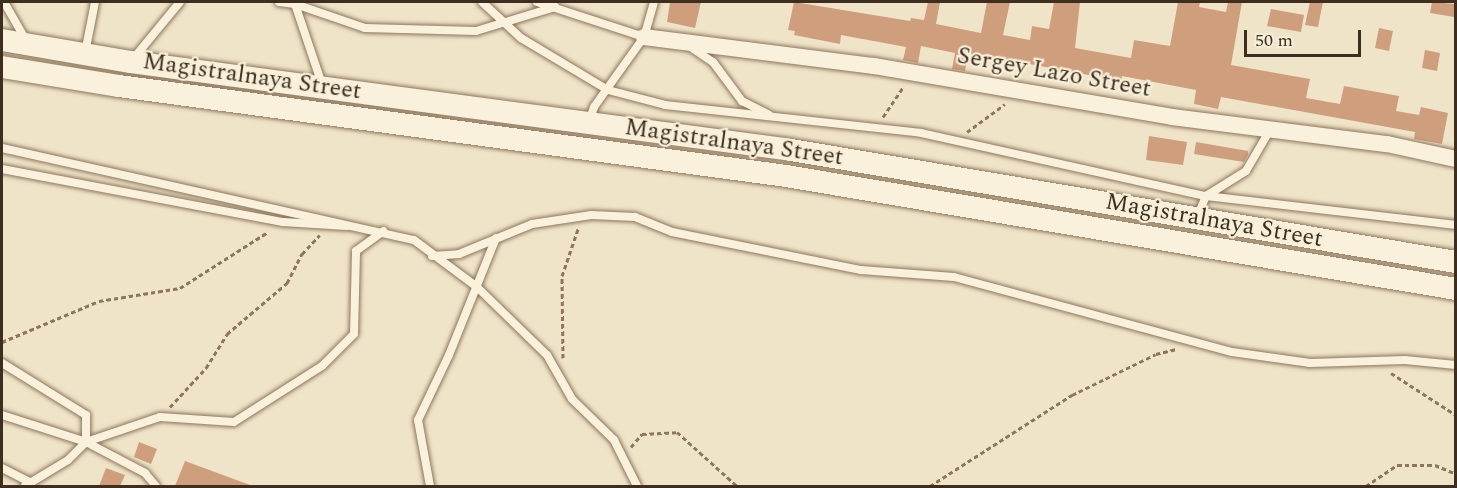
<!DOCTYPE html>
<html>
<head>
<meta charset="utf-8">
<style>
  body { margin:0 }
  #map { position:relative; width:1457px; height:488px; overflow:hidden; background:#f0e4c8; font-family:Spectral,serif }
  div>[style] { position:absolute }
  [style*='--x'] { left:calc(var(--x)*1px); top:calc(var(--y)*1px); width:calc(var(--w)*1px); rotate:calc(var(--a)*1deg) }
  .building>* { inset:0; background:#cf9f7d }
  .path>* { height:3px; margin-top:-1.5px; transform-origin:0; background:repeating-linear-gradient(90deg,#8d765c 0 4.5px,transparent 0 7.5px) }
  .roads { filter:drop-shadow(0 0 2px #8d765c) drop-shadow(0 0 2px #8d765c) }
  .lane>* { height:8px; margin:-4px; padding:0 4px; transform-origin:4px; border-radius:4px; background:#faf1dc }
  .street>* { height:16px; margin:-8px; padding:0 8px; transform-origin:8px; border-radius:8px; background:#faf1dc }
  .secondary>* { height:22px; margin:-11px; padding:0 11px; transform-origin:11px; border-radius:11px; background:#faf1dc }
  span { translate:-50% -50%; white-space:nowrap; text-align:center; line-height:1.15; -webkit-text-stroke:4.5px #f7eed8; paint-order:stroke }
  .street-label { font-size:24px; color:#3d2e20 }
  .frame { position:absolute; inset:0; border:3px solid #3d2e20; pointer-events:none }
  .scale { position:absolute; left:1244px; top:30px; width:117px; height:27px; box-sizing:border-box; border:3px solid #3d2e20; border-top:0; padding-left:8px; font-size:18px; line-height:21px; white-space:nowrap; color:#3d2e20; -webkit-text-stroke:4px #f7eed8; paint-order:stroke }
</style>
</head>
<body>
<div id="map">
  <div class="building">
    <i style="clip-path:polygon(670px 2px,701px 2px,695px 28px,667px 22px)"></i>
    <i style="clip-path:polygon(794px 2px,910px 21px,911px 18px,924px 20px,928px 2px,940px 2px,936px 24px,981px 33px,987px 2px,1010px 2px,1003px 35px,1030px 40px,1032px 26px,1049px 29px,1054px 2px,1080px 2px,1075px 48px,1131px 58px,1134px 40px,1170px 46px,1178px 2px,1200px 2px,1199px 7px,1226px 12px,1228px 2px,1242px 2px,1231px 65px,1310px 79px,1306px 98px,1340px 104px,1344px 86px,1399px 96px,1396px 111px,1419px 115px,1421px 107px,1448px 113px,1442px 144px,1414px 139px,1415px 132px,1221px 97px,1218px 109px,1194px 104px,1196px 90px,1122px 76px,1121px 81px,981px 55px,968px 55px,965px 71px,952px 69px,955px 53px,921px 46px,918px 63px,903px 60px,906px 47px,841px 35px,840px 44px,794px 35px,795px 31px,788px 30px)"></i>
    <i style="clip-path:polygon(1310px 2px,1323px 2px,1318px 27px,1305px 25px)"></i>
    <i style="clip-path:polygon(1432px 2px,1455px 4px,1454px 17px,1430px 13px)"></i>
    <i style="clip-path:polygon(1271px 9px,1304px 15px,1301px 32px,1267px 26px)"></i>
    <i style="clip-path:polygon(1379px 28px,1393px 31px,1389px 51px,1375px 48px)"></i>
    <i style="clip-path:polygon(1425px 50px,1440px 53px,1437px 71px,1422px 68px)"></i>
    <i style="clip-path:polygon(1149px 136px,1187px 142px,1183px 165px,1146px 160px)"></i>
    <i style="clip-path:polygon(1196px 142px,1248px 151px,1248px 155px,1244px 162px,1194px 154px)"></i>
    <i style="clip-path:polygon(139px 442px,157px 449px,151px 464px,134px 457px)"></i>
    <i style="clip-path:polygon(185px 461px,250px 485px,250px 486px,175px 486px)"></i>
    <i style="clip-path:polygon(106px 468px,125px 475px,120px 486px,99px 486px)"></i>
  </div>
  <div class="path">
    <i style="--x:883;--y:117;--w:36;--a:-56"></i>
    <i style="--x:967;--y:132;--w:47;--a:-36.4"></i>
    <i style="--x:2;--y:342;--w:105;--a:-22.9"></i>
    <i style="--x:99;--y:301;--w:82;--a:-9.1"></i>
    <i style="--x:180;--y:288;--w:104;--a:-32.5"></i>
    <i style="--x:563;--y:358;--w:82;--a:-90.7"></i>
    <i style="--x:562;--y:276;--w:50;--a:-71.2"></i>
    <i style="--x:1391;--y:373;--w:77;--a:32.9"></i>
    <i style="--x:170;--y:407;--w:53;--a:-47.3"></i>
    <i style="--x:206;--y:368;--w:40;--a:-58"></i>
    <i style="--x:227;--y:334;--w:79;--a:-40.4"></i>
    <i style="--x:287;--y:283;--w:33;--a:-63"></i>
    <i style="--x:302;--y:254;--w:26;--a:-47"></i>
    <i style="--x:631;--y:447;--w:17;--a:-50"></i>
    <i style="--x:642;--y:434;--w:35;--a:-3"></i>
    <i style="--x:677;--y:432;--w:81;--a:42"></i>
    <i style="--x:930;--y:486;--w:169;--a:-32.7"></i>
    <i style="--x:1072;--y:395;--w:93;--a:-26"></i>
    <i style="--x:1156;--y:354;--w:21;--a:-14"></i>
    <i style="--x:1366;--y:486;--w:37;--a:-34"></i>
    <i style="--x:1397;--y:465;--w:38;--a:0"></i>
    <i style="--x:1435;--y:465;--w:23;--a:23"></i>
  </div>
  <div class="roads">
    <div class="lane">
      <i style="--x:4;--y:2;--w:46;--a:60.1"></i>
      <i style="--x:279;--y:2;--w:16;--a:7"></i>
      <i style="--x:295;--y:4;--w:84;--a:71.4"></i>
      <i style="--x:482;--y:2;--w:53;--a:42.7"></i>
      <i style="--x:521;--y:38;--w:101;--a:30.9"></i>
      <i style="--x:608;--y:90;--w:59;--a:14.7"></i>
      <i style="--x:665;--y:105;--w:258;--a:6.2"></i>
      <i style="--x:921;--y:133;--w:292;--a:12.5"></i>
      <i style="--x:1206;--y:196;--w:252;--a:6.6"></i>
      <i style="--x:537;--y:2;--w:113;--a:18.1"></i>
      <i style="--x:295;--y:4;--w:74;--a:18.9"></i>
      <i style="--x:365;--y:28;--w:111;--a:1.5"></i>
      <i style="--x:476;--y:31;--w:83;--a:-16.9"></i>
      <i style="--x:689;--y:46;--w:29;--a:34"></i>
      <i style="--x:713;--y:62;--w:49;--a:53.4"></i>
      <i style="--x:742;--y:101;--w:30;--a:27"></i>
      <i style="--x:85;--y:53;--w:52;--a:-78.9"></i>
      <i style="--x:133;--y:59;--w:74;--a:-50.5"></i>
      <i style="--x:589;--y:121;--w:15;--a:-70"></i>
      <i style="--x:594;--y:107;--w:86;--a:-54.5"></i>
      <i style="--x:644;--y:37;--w:36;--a:-74"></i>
      <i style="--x:2;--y:148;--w:422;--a:12.6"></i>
      <i style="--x:414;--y:240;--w:79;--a:36.7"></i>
      <i style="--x:477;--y:287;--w:98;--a:44.2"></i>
      <i style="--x:547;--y:355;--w:51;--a:60.4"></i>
      <i style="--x:572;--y:399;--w:59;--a:44.3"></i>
      <i style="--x:614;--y:440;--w:51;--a:63.4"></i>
      <i style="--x:2;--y:169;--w:286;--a:10.7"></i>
      <i style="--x:283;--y:222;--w:64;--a:3.6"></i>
      <i style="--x:1197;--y:218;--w:24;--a:-68"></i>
      <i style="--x:1206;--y:196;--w:47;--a:-32"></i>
      <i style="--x:1246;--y:171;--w:48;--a:-59.7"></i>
      <i style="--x:432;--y:256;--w:27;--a:-4"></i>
      <i style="--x:459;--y:254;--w:79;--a:-22.3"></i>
      <i style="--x:532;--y:224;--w:60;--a:-8.7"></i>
      <i style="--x:591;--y:215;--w:44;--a:2.6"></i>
      <i style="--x:635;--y:217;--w:40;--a:22"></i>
      <i style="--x:672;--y:232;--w:193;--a:11.4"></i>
      <i style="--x:861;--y:270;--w:93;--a:4.3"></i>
      <i style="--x:954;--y:277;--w:288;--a:15.1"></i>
      <i style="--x:1232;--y:352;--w:79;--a:8"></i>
      <i style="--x:1310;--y:363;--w:95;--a:-1.8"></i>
      <i style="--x:1405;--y:360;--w:51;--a:5.6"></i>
      <i style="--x:2;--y:363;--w:99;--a:31.8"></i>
      <i style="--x:86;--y:415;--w:27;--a:90"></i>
      <i style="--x:86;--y:442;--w:67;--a:27.7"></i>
      <i style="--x:145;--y:473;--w:17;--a:50"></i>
      <i style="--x:2;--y:415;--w:88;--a:17.8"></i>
      <i style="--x:2;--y:468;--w:29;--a:27"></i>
      <i style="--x:25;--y:486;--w:50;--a:-31.2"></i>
      <i style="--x:68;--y:460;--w:25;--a:-45"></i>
      <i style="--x:86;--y:442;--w:78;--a:-18.7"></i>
      <i style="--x:160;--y:417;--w:74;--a:3.9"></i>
      <i style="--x:234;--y:422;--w:104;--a:-32.5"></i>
      <i style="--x:322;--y:366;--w:45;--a:-45"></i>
      <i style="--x:354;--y:334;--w:83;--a:-88.6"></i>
      <i style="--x:356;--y:251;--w:34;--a:-36"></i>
      <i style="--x:430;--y:486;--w:67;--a:-100.3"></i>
      <i style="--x:418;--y:420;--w:72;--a:-64.5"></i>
      <i style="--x:449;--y:355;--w:126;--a:-68.1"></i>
    </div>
    <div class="street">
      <i style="--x:644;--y:37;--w:232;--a:7.2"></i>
      <i style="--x:874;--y:66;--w:302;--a:9.7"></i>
      <i style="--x:1172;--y:117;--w:217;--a:7.2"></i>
      <i style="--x:1387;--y:144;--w:71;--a:12.3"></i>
    </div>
    <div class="secondary">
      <i style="--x:2;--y:40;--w:131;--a:9.7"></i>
      <i style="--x:131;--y:62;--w:666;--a:7.59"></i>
      <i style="--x:791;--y:150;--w:674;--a:9.56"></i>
      <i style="--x:2;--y:67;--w:119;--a:9.2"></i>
      <i style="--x:119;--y:86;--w:673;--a:7.68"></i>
      <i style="--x:786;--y:176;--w:679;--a:9.57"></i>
    </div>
  </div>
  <div class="street-label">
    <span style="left:1054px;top:73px;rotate:10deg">Sergey Lazo Street</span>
    <span style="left:252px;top:77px;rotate:8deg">Magistralnaya Street</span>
    <span style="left:734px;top:143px;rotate:8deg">Magistralnaya Street</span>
    <span style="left:1214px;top:221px;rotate:10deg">Magistralnaya Street</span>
  </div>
  <div class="frame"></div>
  <div class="scale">50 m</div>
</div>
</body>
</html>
